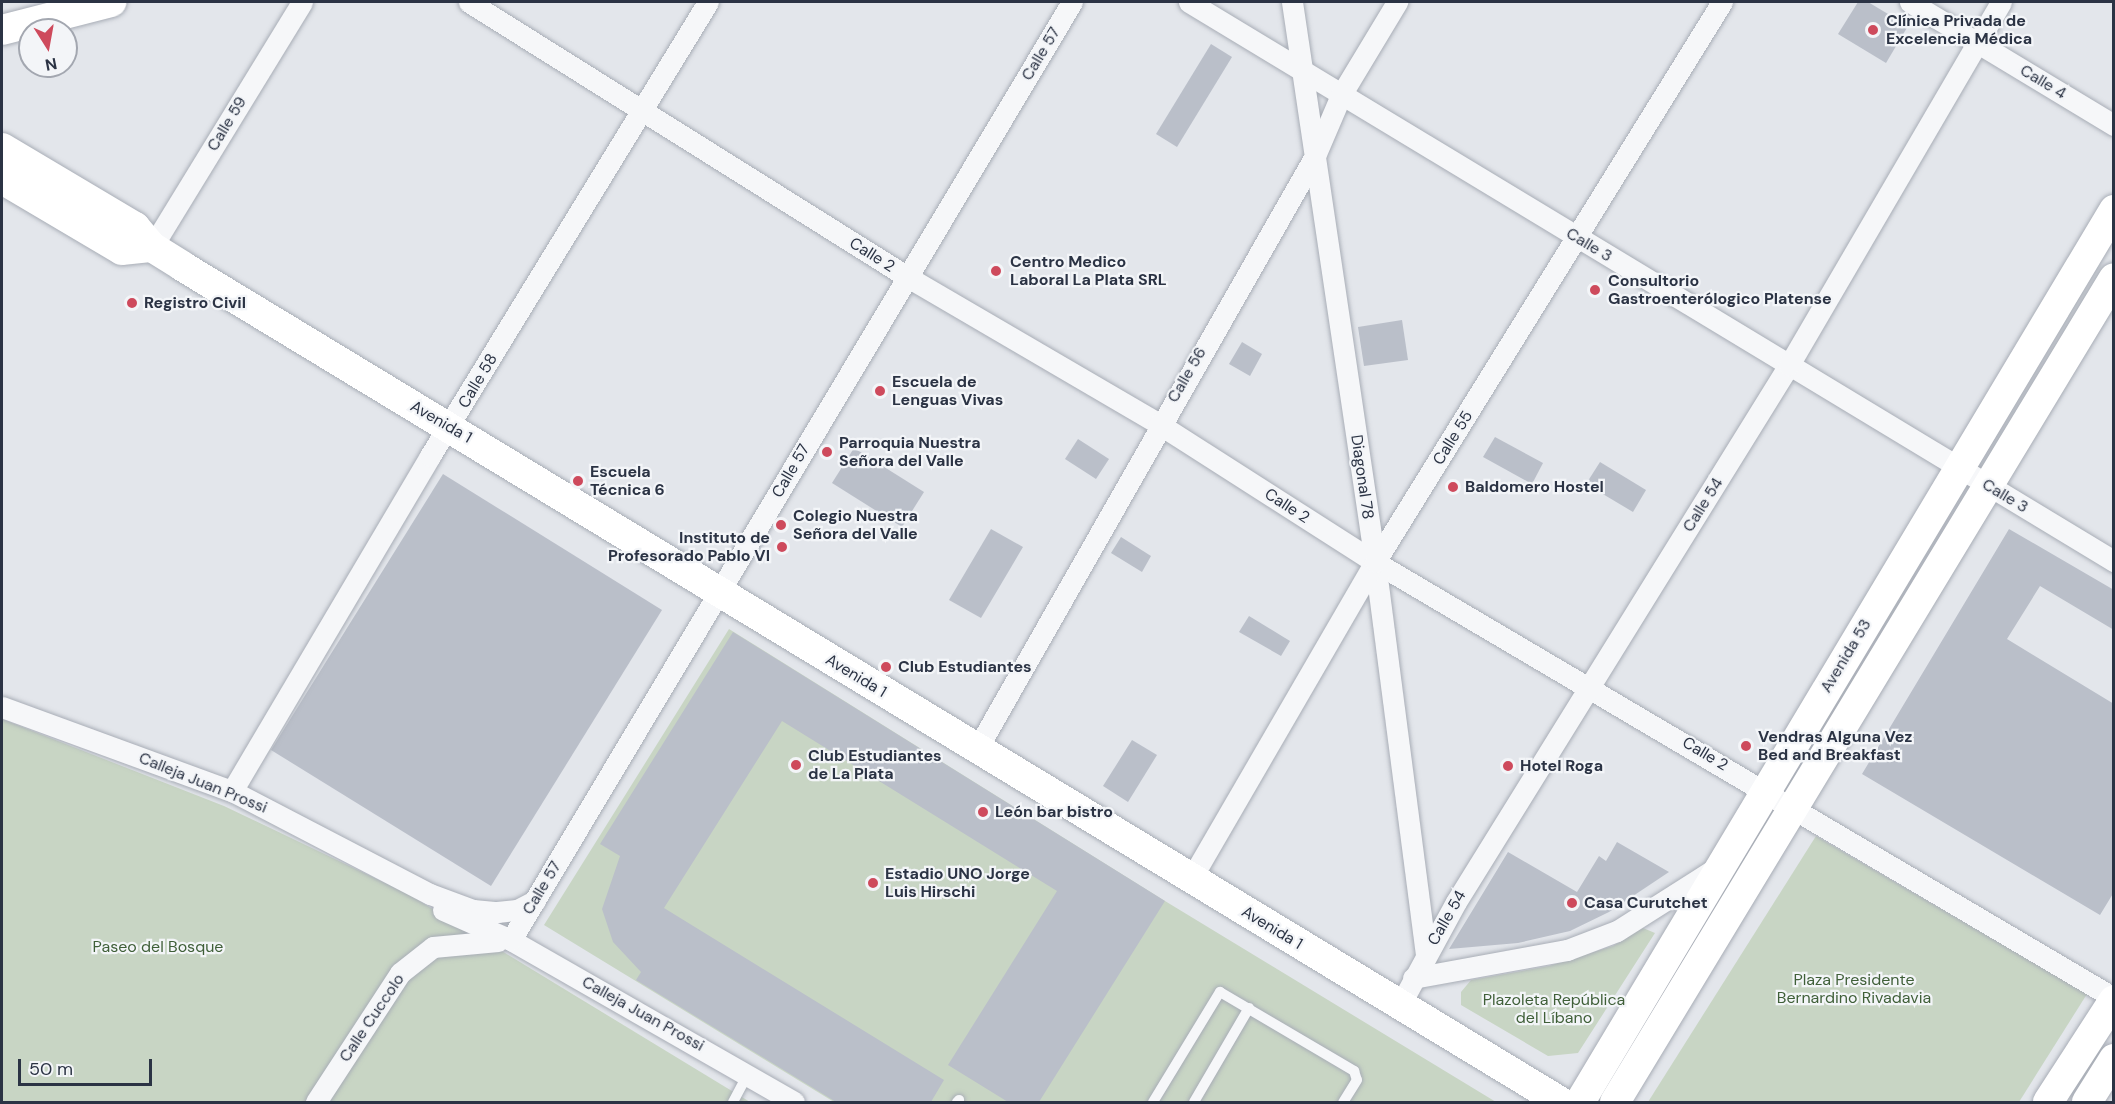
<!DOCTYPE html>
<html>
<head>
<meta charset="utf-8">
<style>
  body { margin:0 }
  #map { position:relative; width:2115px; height:1104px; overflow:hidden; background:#e3e6eb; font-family:"DM Sans",sans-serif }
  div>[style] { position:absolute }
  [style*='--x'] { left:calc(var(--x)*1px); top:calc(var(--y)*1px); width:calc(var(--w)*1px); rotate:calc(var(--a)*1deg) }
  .green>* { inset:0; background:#c8d5c4 }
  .building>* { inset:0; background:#babfc9 }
  .roads { filter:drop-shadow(0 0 2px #a8adb6) drop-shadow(0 0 2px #a8adb6) }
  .lane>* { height:10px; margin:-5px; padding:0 5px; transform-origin:5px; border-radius:5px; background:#f6f7f9 }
  .street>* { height:21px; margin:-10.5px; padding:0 10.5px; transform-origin:10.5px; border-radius:10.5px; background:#f6f7f9 }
  .secondary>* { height:30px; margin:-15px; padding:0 15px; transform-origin:15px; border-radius:15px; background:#fff }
  .dots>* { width:16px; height:16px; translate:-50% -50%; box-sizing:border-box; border:3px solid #f3f5f8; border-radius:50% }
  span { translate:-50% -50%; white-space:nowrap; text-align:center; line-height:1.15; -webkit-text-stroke:4.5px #f3f5f8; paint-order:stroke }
  .poi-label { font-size:16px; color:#2b3344; font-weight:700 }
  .left { translate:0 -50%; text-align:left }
  .right { translate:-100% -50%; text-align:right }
  .street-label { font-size:16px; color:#2b3344 }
  .park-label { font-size:16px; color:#3f5f38 }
  .frame { position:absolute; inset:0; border:3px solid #2b3344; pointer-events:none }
  .north { position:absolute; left:18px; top:18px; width:60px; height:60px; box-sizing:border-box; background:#f3f5f8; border:2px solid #a3a7b0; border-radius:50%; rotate:169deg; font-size:16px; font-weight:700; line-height:24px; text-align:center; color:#2b3344 }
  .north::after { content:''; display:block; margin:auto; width:21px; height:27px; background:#ce4a5c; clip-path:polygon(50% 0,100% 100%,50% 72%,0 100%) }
  .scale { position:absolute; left:18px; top:1059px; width:134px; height:27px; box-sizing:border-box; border:3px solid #2b3344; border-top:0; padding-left:8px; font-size:18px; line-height:21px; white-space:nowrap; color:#2b3344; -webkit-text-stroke:4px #f3f5f8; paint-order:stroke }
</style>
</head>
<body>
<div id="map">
  <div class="green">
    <i style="clip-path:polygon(729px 629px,1165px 901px,1496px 1102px,834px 1102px,544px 925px)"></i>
    <i style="clip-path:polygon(2px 719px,224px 806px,408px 894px,750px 1102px,2px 1102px)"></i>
    <i style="clip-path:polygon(1816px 836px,2087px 994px,2019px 1102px,1648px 1102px)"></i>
    <i style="clip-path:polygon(1643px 928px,1655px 933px,1578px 1053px,1548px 1056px,1461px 1005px,1461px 992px,1471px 980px,1549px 966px,1613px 946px)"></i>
  </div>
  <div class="building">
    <i style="clip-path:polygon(1858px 2px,1868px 2px,1908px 26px,1886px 63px,1838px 34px)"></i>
    <i style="clip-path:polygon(1211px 44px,1232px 57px,1177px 147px,1156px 134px)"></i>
    <i style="clip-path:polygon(1402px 320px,1408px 360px,1364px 366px,1358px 327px)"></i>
    <i style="clip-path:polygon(1242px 342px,1262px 354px,1250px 376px,1229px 364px)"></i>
    <i style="clip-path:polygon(1495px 437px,1543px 463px,1532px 484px,1483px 457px)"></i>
    <i style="clip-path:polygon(1078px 439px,1109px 459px,1096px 479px,1065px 459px)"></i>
    <i style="clip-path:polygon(854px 448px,924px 492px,902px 527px,832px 483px)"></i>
    <i style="clip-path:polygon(1600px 462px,1646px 490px,1633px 512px,1586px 484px)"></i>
    <i style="clip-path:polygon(443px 474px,662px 610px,491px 886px,271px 750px)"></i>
    <i style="clip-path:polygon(991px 529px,1023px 547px,981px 618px,949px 600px)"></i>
    <i style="clip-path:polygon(2009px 529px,2114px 590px,2114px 630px,2040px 586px,2007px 639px,2114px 704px,2114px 892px,2100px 915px,1862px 774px)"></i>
    <i style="clip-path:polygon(1121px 537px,1151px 556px,1142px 572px,1111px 553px)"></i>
    <i style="clip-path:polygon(1249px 616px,1290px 641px,1281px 656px,1239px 632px)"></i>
    <i style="clip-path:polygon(733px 632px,1165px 901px,1039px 1102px,1008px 1102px,948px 1065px,1057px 891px,782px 721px,664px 908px,944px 1080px,931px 1102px,836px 1102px,636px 980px,641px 972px,613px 942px,602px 909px,620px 856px,600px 844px)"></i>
    <i style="clip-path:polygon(1132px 740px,1157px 755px,1128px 802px,1103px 786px)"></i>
    <i style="clip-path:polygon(1617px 842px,1669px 872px,1609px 912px,1570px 931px,1518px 943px,1449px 949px,1508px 852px,1577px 892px,1599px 856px,1606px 861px)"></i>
  </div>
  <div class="roads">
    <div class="lane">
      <i style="--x:733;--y:1102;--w:32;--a:-62"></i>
      <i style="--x:957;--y:1102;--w:3;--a:-45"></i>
      <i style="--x:1153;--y:1102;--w:129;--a:-58.7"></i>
      <i style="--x:1220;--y:992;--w:156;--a:30.5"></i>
      <i style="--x:1354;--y:1071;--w:9;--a:72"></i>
      <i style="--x:1357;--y:1080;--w:26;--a:122"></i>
      <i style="--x:1194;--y:1102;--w:109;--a:-59.7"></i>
    </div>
    <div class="street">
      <i style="--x:469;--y:2;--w:516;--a:32.09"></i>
      <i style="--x:906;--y:276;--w:293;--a:30.3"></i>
      <i style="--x:1159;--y:424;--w:256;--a:32.6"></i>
      <i style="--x:1375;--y:562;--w:858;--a:30.54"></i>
      <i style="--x:1189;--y:2;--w:1081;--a:31.15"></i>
      <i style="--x:1292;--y:2;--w:566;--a:81.57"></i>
      <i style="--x:1375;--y:562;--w:394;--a:82.6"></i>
      <i style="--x:1910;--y:2;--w:238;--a:31.1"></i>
      <i style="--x:152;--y:247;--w:287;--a:-58.5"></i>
      <i style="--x:2;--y:707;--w:245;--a:20.1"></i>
      <i style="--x:232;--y:791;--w:223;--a:27.5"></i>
      <i style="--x:430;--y:894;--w:46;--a:20.4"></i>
      <i style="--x:473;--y:910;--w:24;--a:5"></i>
      <i style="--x:497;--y:912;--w:20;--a:-6"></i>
      <i style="--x:517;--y:910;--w:20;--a:-27"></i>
      <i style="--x:977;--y:749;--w:683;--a:-60.32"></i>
      <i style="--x:1315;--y:156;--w:66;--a:-66.9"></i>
      <i style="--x:1341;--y:95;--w:109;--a:-58.9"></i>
      <i style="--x:232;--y:791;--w:389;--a:-59.4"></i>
      <i style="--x:430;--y:456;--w:532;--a:-58.52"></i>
      <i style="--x:1191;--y:879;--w:367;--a:-59.9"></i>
      <i style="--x:1375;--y:562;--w:659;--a:-58.22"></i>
      <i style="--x:443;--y:910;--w:74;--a:23.8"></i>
      <i style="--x:511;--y:940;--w:326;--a:29.8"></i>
      <i style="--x:511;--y:940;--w:1093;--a:-59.12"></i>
      <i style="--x:1413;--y:978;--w:157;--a:-10.3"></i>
      <i style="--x:1567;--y:950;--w:53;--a:-20.8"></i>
      <i style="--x:1617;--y:931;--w:120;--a:-32.4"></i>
      <i style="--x:1400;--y:1005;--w:117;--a:-61.5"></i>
      <i style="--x:1456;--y:902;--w:632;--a:-58.2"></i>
      <i style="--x:1789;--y:365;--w:420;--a:-59.7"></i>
      <i style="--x:316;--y:1102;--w:154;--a:-56.9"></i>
      <i style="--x:400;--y:973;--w:42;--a:-38.2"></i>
      <i style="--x:433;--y:947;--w:65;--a:-5.3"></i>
    </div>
    <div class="secondary">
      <i style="--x:2;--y:30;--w:113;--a:-14.4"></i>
      <i style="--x:2;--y:148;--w:155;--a:30.7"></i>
      <i style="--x:135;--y:227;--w:26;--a:50"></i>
      <i style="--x:152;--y:247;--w:36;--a:32"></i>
      <i style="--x:182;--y:266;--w:1613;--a:31.23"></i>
      <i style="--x:2;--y:179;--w:139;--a:30.6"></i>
      <i style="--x:122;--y:250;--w:30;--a:-6"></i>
      <i style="--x:1580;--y:1102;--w:1040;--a:-59.09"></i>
      <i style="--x:1615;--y:1102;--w:963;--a:-58.8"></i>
      <i style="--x:2048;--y:1102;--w:121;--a:-57.1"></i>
      <i style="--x:2087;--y:1102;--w:51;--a:-57.9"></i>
    </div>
  </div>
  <div class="dots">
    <i style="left:1873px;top:30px;background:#ce4a5c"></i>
    <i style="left:996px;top:271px;background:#ce4a5c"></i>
    <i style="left:1595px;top:290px;background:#ce4a5c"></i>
    <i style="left:132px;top:303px;background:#ce4a5c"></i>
    <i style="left:880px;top:391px;background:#ce4a5c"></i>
    <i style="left:827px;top:452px;background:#ce4a5c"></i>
    <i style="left:578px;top:481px;background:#ce4a5c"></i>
    <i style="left:1453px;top:487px;background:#ce4a5c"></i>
    <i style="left:781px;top:525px;background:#ce4a5c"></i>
    <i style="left:782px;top:547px;background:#ce4a5c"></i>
    <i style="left:886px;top:667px;background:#ce4a5c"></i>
    <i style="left:1746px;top:746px;background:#ce4a5c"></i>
    <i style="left:796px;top:765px;background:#ce4a5c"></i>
    <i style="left:1508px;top:766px;background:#ce4a5c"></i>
    <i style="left:983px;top:812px;background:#ce4a5c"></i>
    <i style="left:873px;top:883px;background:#ce4a5c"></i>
    <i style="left:1572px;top:903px;background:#ce4a5c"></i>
  </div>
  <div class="poi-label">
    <span class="left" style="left:1886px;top:30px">Clínica Privada de<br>Excelencia Médica</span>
    <span class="left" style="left:1010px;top:271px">Centro Medico<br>Laboral La Plata SRL</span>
    <span class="left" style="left:1608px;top:290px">Consultorio<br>Gastroenterólogico Platense</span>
    <span class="left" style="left:144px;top:303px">Registro Civil</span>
    <span class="left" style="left:892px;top:391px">Escuela de<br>Lenguas Vivas</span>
    <span class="left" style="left:839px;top:452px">Parroquia Nuestra<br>Señora del Valle</span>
    <span class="left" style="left:590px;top:481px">Escuela<br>Técnica 6</span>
    <span class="left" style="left:1465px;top:487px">Baldomero Hostel</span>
    <span class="left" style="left:793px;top:525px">Colegio Nuestra<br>Señora del Valle</span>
    <span class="right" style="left:770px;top:547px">Instituto de<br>Profesorado Pablo VI</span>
    <span class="left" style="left:898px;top:667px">Club Estudiantes</span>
    <span class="left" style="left:1758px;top:746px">Vendras Alguna Vez<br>Bed and Breakfast</span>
    <span class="left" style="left:808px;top:765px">Club Estudiantes<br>de La Plata</span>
    <span class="left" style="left:1520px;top:766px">Hotel Roga</span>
    <span class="left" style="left:995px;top:812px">León bar bistro</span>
    <span class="left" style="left:885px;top:883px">Estadio UNO Jorge<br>Luis Hirschi</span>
    <span class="left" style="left:1584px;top:903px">Casa Curutchet</span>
  </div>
  <div class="street-label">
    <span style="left:1041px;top:54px;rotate:-59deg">Calle 57</span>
    <span style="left:2043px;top:82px;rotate:31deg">Calle 4</span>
    <span style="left:227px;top:124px;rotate:-59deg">Calle 59</span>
    <span style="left:1589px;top:245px;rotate:31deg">Calle 3</span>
    <span style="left:872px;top:255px;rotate:32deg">Calle 2</span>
    <span style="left:1187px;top:375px;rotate:-60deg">Calle 56</span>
    <span style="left:478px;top:381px;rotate:-59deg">Calle 58</span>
    <span style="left:441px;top:422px;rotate:30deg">Avenida 1</span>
    <span style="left:1453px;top:438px;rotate:-58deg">Calle 55</span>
    <span style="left:791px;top:471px;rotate:-60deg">Calle 57</span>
    <span style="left:1362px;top:477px;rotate:82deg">Diagonal 78</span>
    <span style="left:2005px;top:496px;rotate:31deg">Calle 3</span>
    <span style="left:1703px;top:505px;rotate:-58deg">Calle 54</span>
    <span style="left:1287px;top:506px;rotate:33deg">Calle 2</span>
    <span style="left:1846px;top:656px;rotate:-59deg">Avenida 53</span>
    <span style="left:856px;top:676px;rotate:31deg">Avenida 1</span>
    <span style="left:1705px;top:754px;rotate:31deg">Calle 2</span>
    <span style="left:203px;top:783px;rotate:22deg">Calleja Juan Prossi</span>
    <span style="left:542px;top:888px;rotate:-59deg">Calle 57</span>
    <span style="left:1447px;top:918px;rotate:-60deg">Calle 54</span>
    <span style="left:1272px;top:928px;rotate:31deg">Avenida 1</span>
    <span style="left:643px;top:1014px;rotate:29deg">Calleja Juan Prossi</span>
    <span style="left:372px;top:1018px;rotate:-56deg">Calle Cuccolo</span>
  </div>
  <div class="park-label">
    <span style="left:158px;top:947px">Paseo del Bosque</span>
    <span style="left:1854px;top:989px">Plaza Presidente<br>Bernardino Rivadavia</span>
    <span style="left:1554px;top:1009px">Plazoleta República<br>del Líbano</span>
  </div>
  <div class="frame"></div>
  <div class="north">N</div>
  <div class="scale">50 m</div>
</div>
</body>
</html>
